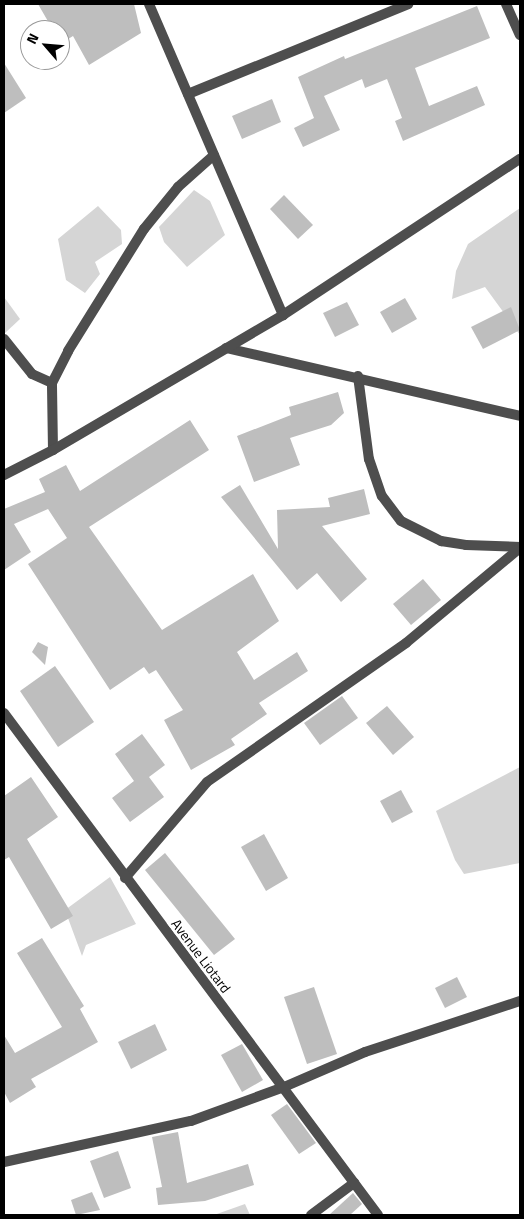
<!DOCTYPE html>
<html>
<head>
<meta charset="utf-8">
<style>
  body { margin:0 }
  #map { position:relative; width:524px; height:1219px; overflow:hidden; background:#fff; font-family:"Titillium Web",sans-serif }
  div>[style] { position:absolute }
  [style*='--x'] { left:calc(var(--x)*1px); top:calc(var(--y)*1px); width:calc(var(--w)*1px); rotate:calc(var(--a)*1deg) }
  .green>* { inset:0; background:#d5d5d5 }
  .building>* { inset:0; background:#bebebe }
  .minor>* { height:10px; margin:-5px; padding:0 5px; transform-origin:5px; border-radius:5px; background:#4e4e4e }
  .tertiary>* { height:10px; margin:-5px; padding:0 5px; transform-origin:5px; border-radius:5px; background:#4e4e4e }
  span { translate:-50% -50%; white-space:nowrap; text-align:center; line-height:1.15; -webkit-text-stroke:5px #fff; paint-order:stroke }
  .street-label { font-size:14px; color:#000 }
  .frame { position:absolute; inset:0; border:5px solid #000; pointer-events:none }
  .north { position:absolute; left:20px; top:20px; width:50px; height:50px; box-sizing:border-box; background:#fff; border:1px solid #999; border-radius:50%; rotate:297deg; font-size:14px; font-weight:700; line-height:20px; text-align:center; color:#000 }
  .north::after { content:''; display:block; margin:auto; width:18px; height:22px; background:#000; clip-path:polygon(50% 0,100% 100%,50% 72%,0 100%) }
</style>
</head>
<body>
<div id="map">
  <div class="green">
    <i style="clip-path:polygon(194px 190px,210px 201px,225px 235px,187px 267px,164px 242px,159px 227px)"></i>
    <i style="clip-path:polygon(98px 206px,121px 230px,122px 244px,95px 262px,100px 274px,85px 293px,66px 280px,58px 239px)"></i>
    <i style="clip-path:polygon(520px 208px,520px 335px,485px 287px,452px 299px,456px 271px,468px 244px)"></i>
    <i style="clip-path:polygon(4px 297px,20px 319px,4px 334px)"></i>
    <i style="clip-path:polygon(520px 767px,520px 863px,464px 874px,455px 860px,436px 811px)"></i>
    <i style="clip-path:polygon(110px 877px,136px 924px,86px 945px,82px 956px,65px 910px)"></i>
    <i style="clip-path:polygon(245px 1204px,250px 1215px,214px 1215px)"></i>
  </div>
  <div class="building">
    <i style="clip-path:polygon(38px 4px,134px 4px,141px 33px,89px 65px,73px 36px,60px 44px,60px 30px,53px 30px)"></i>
    <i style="clip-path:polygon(477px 6px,490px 38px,415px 68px,429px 106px,477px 86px,485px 105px,403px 141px,395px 121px,402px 118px,387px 79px,365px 88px,362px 79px,324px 96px,340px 130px,303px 147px,294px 128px,314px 118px,298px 77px,344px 56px,345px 59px)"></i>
    <i style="clip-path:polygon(4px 63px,26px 98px,4px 113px)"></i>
    <i style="clip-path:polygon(272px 99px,281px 122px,242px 139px,232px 116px)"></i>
    <i style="clip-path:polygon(284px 195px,313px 225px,298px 239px,270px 209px)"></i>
    <i style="clip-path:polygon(405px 298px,417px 319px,392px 333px,380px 312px)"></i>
    <i style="clip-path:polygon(347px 302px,359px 325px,335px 337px,323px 313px)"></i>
    <i style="clip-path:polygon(511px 307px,520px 330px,483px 349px,471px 327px)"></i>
    <i style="clip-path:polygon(338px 392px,344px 413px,331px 425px,290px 438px,300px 465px,254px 482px,237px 436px,291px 415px,289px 407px)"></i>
    <i style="clip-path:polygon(190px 420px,209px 450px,89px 527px,162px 630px,253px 574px,279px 621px,237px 652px,254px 680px,297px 652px,308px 671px,259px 703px,267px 714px,231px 739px,235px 745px,191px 770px,164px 720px,183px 710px,156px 670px,149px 674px,144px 667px,110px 690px,28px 564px,67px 538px,48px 509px,14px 524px,31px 552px,4px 570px,4px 509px,45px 492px,39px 479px,66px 465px,80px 491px)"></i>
    <i style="clip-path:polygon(240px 485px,278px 549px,277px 510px,330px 507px,328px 498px,364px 489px,370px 514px,322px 526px,367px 579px,341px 602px,317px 573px,297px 590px,221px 497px)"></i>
    <i style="clip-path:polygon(423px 579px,441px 600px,411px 625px,393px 604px)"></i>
    <i style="clip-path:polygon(38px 642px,48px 647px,45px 665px,32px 652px)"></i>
    <i style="clip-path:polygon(55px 666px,94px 722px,58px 747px,20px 691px)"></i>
    <i style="clip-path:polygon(342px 696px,358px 718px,320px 745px,304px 723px)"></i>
    <i style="clip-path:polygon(387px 706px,414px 737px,393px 755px,366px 723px)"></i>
    <i style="clip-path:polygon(142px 734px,165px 765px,149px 777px,164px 797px,130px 822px,112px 798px,134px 781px,115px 754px)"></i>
    <i style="clip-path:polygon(31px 777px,58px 817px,27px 839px,73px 916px,51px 929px,9px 857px,4px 860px,4px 796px)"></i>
    <i style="clip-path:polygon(401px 790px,413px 812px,392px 823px,380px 801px)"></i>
    <i style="clip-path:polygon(264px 834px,288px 878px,266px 891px,241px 847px)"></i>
    <i style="clip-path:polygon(165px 853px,235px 939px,214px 955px,145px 870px)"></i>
    <i style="clip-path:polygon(42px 938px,84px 1006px,80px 1009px,98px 1042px,31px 1079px,36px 1087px,10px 1103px,4px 1092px,4px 1035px,15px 1053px,62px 1027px,17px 953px)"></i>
    <i style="clip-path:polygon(457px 977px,467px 997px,445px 1008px,435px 988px)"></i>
    <i style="clip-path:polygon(314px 987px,337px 1054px,307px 1064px,284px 997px)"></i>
    <i style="clip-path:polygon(155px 1024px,167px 1050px,131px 1069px,118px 1042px)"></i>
    <i style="clip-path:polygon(242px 1044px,263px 1080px,242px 1092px,221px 1055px)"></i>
    <i style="clip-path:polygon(287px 1104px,316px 1143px,299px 1154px,271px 1115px)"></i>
    <i style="clip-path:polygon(178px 1132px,187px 1183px,248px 1164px,254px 1185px,205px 1201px,158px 1205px,156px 1188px,162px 1187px,152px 1137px)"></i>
    <i style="clip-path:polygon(118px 1151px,131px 1188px,104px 1198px,90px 1161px)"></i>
    <i style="clip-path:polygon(92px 1192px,100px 1210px,76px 1215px,71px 1200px)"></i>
    <i style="clip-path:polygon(353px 1193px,362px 1204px,350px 1215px,329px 1215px)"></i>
  </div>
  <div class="minor">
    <i style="--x:149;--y:4;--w:339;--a:66.7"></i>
    <i style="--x:506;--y:4;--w:34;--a:66"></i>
    <i style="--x:188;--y:94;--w:238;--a:-22.2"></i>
    <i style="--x:4;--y:339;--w:45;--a:51.3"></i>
    <i style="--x:32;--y:374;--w:22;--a:24"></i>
    <i style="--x:226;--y:348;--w:302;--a:13"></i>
    <i style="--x:358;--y:376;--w:84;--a:82.5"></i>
    <i style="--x:369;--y:459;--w:39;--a:71"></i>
    <i style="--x:382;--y:496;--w:31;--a:53"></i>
    <i style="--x:401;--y:521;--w:45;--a:26.6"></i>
    <i style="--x:441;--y:541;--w:25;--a:9"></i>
    <i style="--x:466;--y:545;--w:54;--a:2.1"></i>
    <i style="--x:53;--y:450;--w:67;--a:-90.9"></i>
    <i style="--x:52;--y:383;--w:36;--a:-63"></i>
    <i style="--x:68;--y:351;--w:144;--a:-58.1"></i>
    <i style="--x:144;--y:229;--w:54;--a:-51"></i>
    <i style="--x:178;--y:187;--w:48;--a:-41.6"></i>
    <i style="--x:125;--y:878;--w:126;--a:-49.5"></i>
    <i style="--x:207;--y:782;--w:243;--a:-34.9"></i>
    <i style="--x:406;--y:643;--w:148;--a:-39.8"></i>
    <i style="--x:4;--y:1162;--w:191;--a:-12.4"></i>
    <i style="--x:191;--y:1121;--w:99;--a:-20.1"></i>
    <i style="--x:284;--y:1087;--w:88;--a:-23.4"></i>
    <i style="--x:365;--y:1052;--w:163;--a:-18.2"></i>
    <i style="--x:311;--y:1215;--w:54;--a:-36.7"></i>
  </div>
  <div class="tertiary">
    <i style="--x:4;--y:475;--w:55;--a:-27"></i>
    <i style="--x:53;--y:450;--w:267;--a:-30.4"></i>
    <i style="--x:283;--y:315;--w:284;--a:-33.4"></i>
    <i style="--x:4;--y:713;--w:626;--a:53.31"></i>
  </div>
  <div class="street-label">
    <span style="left:201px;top:956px;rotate:53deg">Avenue Liotard</span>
  </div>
  <div class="frame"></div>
  <div class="north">N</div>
</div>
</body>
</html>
